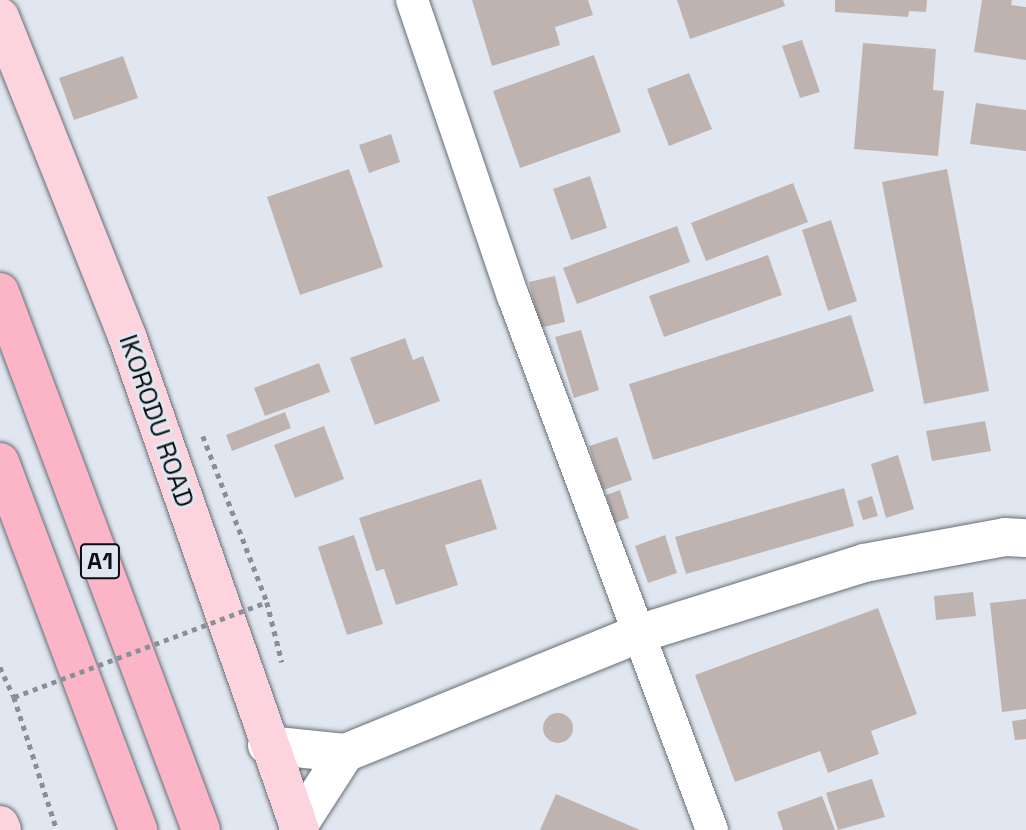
<!DOCTYPE html>
<html>
<head>
<meta charset="utf-8">
<style>
  body { margin:0 }
  #map { position:relative; width:1026px; height:830px; overflow:hidden; background:#e0e7f0; font-family:"Space Grotesk",sans-serif }
  div>[style] { position:absolute }
  [style*='--x'] { left:calc(var(--x)*1px); top:calc(var(--y)*1px); width:calc(var(--w)*1px); rotate:calc(var(--a)*1deg) }
  .building>* { inset:0; background:#bfb3b0 }
  .round { border-radius:50% }
  .path>* { height:4.5px; margin-top:-2.25px; transform-origin:0; background:repeating-linear-gradient(90deg,#8a8f96 0 5px,transparent 0 10px) }
  .roads { filter:drop-shadow(0 0 2px #676d75) drop-shadow(0 0 2px #676d75) }
  .street>* { height:32px; margin:-16px; padding:0 16px; transform-origin:16px; border-radius:16px; background:#fff }
  .secondary>* { height:38px; margin:-19px; padding:0 19px; transform-origin:19px; border-radius:19px; background:#fff }
  .primary>* { height:38px; margin:-19px; padding:0 19px; transform-origin:19px; border-radius:19px; background:#fdd3dd }
  .highway>* { height:38px; margin:-19px; padding:0 19px; transform-origin:19px; border-radius:19px; background:#fbb5c6 }
  .path-bridge>* { height:4.5px; margin-top:-2.25px; transform-origin:0; background:repeating-linear-gradient(90deg,#8a8f96 0 5px,transparent 0 10px) }
  span { translate:-50% -50%; white-space:nowrap; text-align:center; line-height:1.15; -webkit-text-stroke:6px #e0e7f0; paint-order:stroke }
  .shield-label span { padding:2px 5px; background:#e0e7f0; border:2px solid; border-radius:5px; -webkit-text-stroke-width:0 }
  .shield-label { font-size:24px; color:#0c0e11; font-weight:700 }
  .street-label { font-size:26px; color:#0c0e11 }
</style>
</head>
<body>
<div id="map">
  <div class="building">
    <i style="clip-path:polygon(472px 0,588px 0,593px 15px,555px 27px,560px 45px,492px 66px)"></i>
    <i style="clip-path:polygon(677px 0,783px 0,785px 6px,690px 39px)"></i>
    <i style="clip-path:polygon(835px 0,927px 0,926px 12px,909px 11px,908px 17px,835px 12px)"></i>
    <i style="clip-path:polygon(982px 0,1012px 0,1011px 5px,1026px 7px,1026px 60px,974px 52px)"></i>
    <i style="clip-path:polygon(802px 40px,820px 92px,800px 98px,782px 46px)"></i>
    <i style="clip-path:polygon(863px 43px,936px 49px,933px 90px,944px 91px,938px 156px,854px 149px)"></i>
    <i style="clip-path:polygon(594px 55px,621px 132px,520px 168px,493px 91px)"></i>
    <i style="clip-path:polygon(123px 56px,138px 98px,74px 120px,59px 78px)"></i>
    <i style="clip-path:polygon(689px 73px,712px 129px,669px 146px,647px 89px)"></i>
    <i style="clip-path:polygon(976px 103px,1026px 110px,1026px 151px,970px 144px)"></i>
    <i style="clip-path:polygon(391px 134px,400px 162px,369px 173px,359px 145px)"></i>
    <i style="clip-path:polygon(349px 169px,383px 267px,300px 295px,267px 197px)"></i>
    <i style="clip-path:polygon(947px 169px,989px 391px,924px 404px,882px 182px)"></i>
    <i style="clip-path:polygon(590px 176px,607px 228px,571px 240px,553px 189px)"></i>
    <i style="clip-path:polygon(793px 183px,808px 222px,706px 261px,691px 223px)"></i>
    <i style="clip-path:polygon(831px 220px,857px 301px,828px 311px,802px 230px)"></i>
    <i style="clip-path:polygon(677px 226px,690px 262px,577px 304px,563px 268px)"></i>
    <i style="clip-path:polygon(768px 255px,782px 295px,664px 337px,649px 296px)"></i>
    <i style="clip-path:polygon(555px 276px,565px 322px,540px 328px,529px 282px)"></i>
    <i style="clip-path:polygon(851px 315px,874px 391px,653px 460px,629px 384px)"></i>
    <i style="clip-path:polygon(581px 330px,599px 390px,574px 398px,555px 337px)"></i>
    <i style="clip-path:polygon(405px 338px,413px 360px,423px 356px,440px 401px,375px 425px,350px 358px)"></i>
    <i style="clip-path:polygon(319px 363px,330px 392px,265px 416px,254px 388px)"></i>
    <i style="clip-path:polygon(285px 412px,291px 428px,232px 451px,226px 435px)"></i>
    <i style="clip-path:polygon(985px 421px,991px 451px,932px 461px,926px 431px)"></i>
    <i style="clip-path:polygon(324px 426px,344px 479px,295px 498px,274px 445px)"></i>
    <i style="clip-path:polygon(617px 437px,632px 480px,603px 490px,589px 446px)"></i>
    <i style="clip-path:polygon(898px 455px,914px 509px,886px 518px,871px 464px)"></i>
    <i style="clip-path:polygon(481px 479px,497px 529px,445px 545px,458px 585px,396px 605px,384px 569px,376px 571px,359px 518px)"></i>
    <i style="clip-path:polygon(844px 488px,854px 526px,686px 574px,675px 537px)"></i>
    <i style="clip-path:polygon(620px 490px,629px 518px,615px 523px,606px 495px)"></i>
    <i style="clip-path:polygon(872px 496px,878px 516px,863px 520px,857px 501px)"></i>
    <i style="clip-path:polygon(354px 535px,383px 624px,347px 635px,318px 547px)"></i>
    <i style="clip-path:polygon(665px 535px,677px 573px,648px 583px,635px 546px)"></i>
    <i style="clip-path:polygon(973px 592px,976px 616px,936px 620px,934px 596px)"></i>
    <i style="clip-path:polygon(1026px 599px,1026px 709px,1002px 712px,990px 603px)"></i>
    <i style="clip-path:polygon(878px 608px,917px 714px,871px 731px,879px 754px,828px 773px,820px 751px,735px 782px,695px 675px)"></i>
    <i class="round" style="left:543px;top:713px;width:30px;height:30px"></i>
    <i style="clip-path:polygon(1026px 719px,1026px 739px,1015px 740px,1012px 721px)"></i>
    <i style="clip-path:polygon(872px 779px,885px 817px,838px 830px,826px 793px)"></i>
    <i style="clip-path:polygon(556px 794px,640px 830px,540px 830px)"></i>
    <i style="clip-path:polygon(822px 796px,835px 830px,783px 830px,777px 812px)"></i>
  </div>
  <div class="path">
    <i style="--x:203;--y:436;--w:178;--a:68.9"></i>
    <i style="--x:267;--y:602;--w:62;--a:76"></i>
    <i style="--x:0;--y:667;--w:33;--a:65"></i>
    <i style="--x:14;--y:697;--w:140;--a:72.1"></i>
  </div>
  <div class="roads">
    <div class="street">
      <i style="--x:412;--y:0;--w:313;--a:71.2"></i>
      <i style="--x:513;--y:296;--w:570;--a:69.56"></i>
    </div>
    <div class="secondary">
      <i style="--x:267;--y:745;--w:78;--a:5.9"></i>
      <i style="--x:345;--y:753;--w:316;--a:-22.1"></i>
      <i style="--x:638;--y:634;--w:237;--a:-17.4"></i>
      <i style="--x:864;--y:563;--w:143;--a:-10.4"></i>
      <i style="--x:1005;--y:537;--w:21;--a:3"></i>
      <i style="--x:298;--y:826;--w:87;--a:-57.2"></i>
    </div>
    <div class="primary">
      <i style="--x:0;--y:17;--w:343;--a:68.3"></i>
      <i style="--x:127;--y:336;--w:523;--a:70.7"></i>
      <i style="--x:0;--y:825;--w:5;--a:68"></i>
    </div>
    <div class="highway">
      <i style="--x:0;--y:292;--w:574;--a:69.51"></i>
      <i style="--x:0;--y:462;--w:393;--a:69.4"></i>
    </div>
  </div>
  <div class="path-bridge">
    <i style="--x:14;--y:697;--w:270;--a:-20.6"></i>
  </div>
  <div class="shield-label">
    <span style="left:100px;top:561px">A1</span>
  </div>
  <div class="street-label">
    <span style="left:156px;top:421px;rotate:71deg">IKORODU ROAD</span>
  </div>
</div>
</body>
</html>
